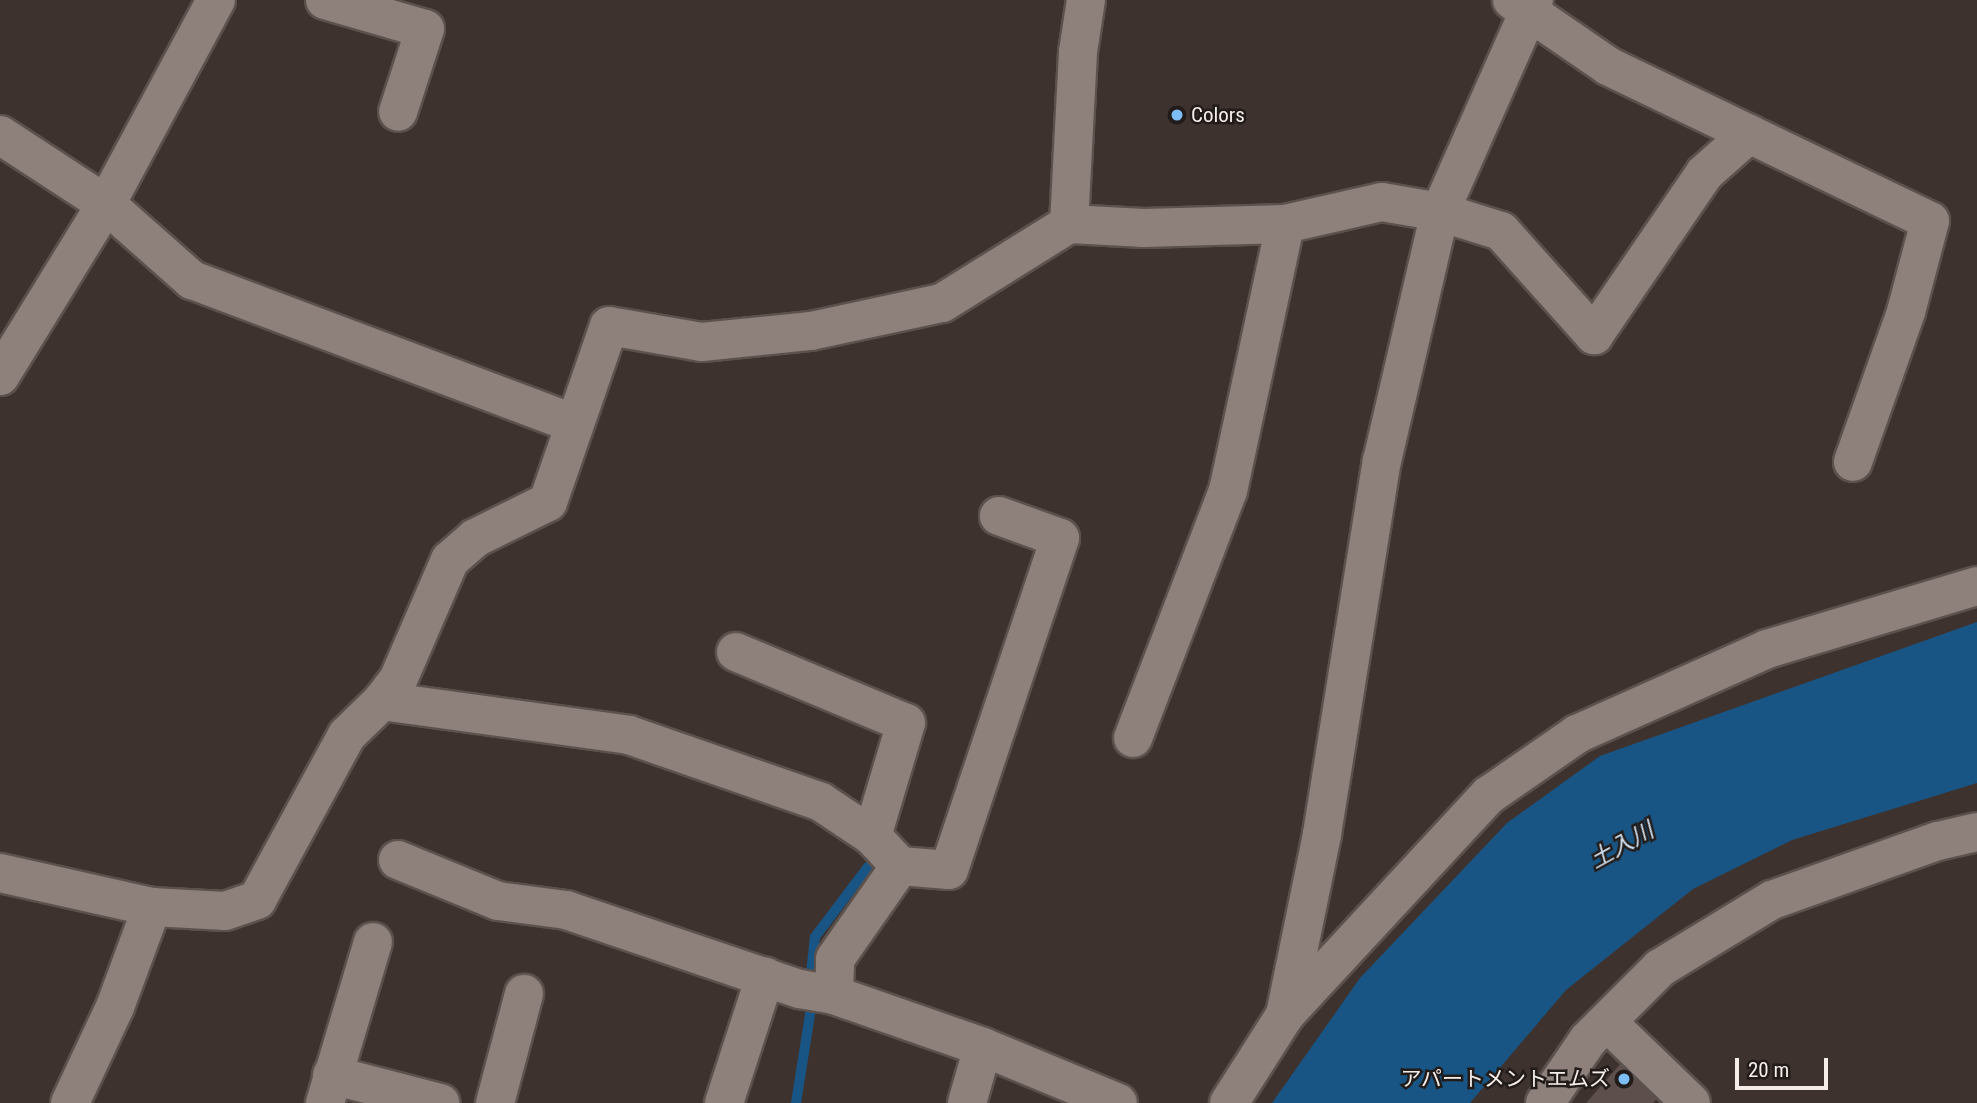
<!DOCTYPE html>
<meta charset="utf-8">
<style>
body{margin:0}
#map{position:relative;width:1977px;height:1103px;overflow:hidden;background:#3e322e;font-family:"Roboto Condensed","Noto Sans JP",sans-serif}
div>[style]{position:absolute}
.water>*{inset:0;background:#195584}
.stream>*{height:10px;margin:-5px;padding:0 5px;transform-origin:5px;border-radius:5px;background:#195584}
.building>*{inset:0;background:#5d4f4b}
.roads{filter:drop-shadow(2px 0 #5b514d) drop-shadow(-2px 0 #5b514d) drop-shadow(0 2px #5b514d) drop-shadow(0 -2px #5b514d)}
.minor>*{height:38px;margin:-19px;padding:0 19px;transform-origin:19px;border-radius:19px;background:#8e807b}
.dots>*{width:19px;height:19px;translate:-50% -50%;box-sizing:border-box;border:4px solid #211b19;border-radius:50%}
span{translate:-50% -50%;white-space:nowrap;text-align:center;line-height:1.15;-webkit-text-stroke:5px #211b19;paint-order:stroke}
.poi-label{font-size:21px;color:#f5edea}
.left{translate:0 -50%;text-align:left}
.right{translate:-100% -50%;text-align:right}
.water-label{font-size:23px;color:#d2e1f0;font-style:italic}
.scale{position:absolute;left:1735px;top:1058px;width:93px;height:32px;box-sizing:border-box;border:4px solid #f5edea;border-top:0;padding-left:9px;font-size:21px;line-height:24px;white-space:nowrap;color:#f5edea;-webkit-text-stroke:5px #211b19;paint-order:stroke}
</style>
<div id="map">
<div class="water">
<i style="clip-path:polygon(1977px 622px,1977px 783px,1792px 840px,1693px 889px,1566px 990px,1470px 1103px,1272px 1103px,1360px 978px,1507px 823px,1600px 756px)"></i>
</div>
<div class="stream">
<i style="left:811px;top:974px;width:37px;rotate:-84deg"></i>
<i style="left:815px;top:937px;width:88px;rotate:-52.9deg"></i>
<i style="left:796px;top:1103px;width:96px;rotate:-81deg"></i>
</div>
<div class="building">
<i style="clip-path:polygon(1622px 1062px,1660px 1095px,1653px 1103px,1586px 1103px)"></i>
</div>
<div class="roads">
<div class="minor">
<i style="left:216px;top:0;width:232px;rotate:118.3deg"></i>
<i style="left:106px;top:204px;width:115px;rotate:41.5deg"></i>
<i style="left:192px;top:280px;width:407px;rotate:20.6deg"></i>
<i style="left:325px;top:0;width:104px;rotate:16.2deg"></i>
<i style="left:425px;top:29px;width:87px;rotate:108deg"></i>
<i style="left:1512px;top:0;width:116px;rotate:34.5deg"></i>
<i style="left:1608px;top:66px;width:357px;rotate:25.7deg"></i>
<i style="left:1930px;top:221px;width:94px;rotate:104.8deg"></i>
<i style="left:1906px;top:312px;width:159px;rotate:109.5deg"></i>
<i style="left:0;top:135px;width:126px;rotate:33.1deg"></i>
<i style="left:106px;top:204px;width:202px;rotate:121.6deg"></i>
<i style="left:1069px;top:224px;width:172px;rotate:-87deg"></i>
<i style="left:1078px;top:52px;width:53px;rotate:-81.3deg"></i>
<i style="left:736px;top:652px;width:184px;rotate:22.7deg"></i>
<i style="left:906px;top:723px;width:118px;rotate:106.7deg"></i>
<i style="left:382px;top:701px;width:26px;rotate:-53deg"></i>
<i style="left:398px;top:680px;width:131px;rotate:-66.6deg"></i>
<i style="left:450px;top:560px;width:33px;rotate:-41deg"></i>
<i style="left:475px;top:538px;width:81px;rotate:-26.3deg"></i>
<i style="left:548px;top:502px;width:186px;rotate:-70.9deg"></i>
<i style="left:609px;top:326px;width:94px;rotate:9.8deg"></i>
<i style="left:702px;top:342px;width:110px;rotate:-5.8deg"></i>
<i style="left:811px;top:331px;width:134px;rotate:-12.1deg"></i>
<i style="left:942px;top:303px;width:150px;rotate:-31.9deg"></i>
<i style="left:1069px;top:224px;width:75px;rotate:3.1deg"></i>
<i style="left:1144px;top:228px;width:141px;rotate:-1.6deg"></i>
<i style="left:1285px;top:224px;width:99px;rotate:-12.8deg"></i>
<i style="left:1382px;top:202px;width:59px;rotate:9.8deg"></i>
<i style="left:1440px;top:212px;width:64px;rotate:17.3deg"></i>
<i style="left:1501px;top:231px;width:140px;rotate:48.2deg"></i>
<i style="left:1594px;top:335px;width:196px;rotate:-55.6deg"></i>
<i style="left:1705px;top:173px;width:59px;rotate:-41.6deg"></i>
<i style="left:1133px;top:738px;width:265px;rotate:-69deg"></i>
<i style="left:1228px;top:491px;width:273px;rotate:-77.9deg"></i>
<i style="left:398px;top:860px;width:108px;rotate:22.3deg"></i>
<i style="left:498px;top:901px;width:69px;rotate:7.5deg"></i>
<i style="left:566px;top:910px;width:247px;rotate:18.7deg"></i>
<i style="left:800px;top:989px;width:35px;rotate:10deg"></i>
<i style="left:0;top:873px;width:156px;rotate:12.6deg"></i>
<i style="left:1285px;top:1015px;width:300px;rotate:-47.2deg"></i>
<i style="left:1489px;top:795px;width:107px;rotate:-34.7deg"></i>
<i style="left:1577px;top:734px;width:208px;rotate:-24.1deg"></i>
<i style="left:1767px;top:649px;width:219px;rotate:-16.7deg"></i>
<i style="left:1608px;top:1023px;width:115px;rotate:43.9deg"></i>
<i style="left:983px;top:1047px;width:158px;rotate:-160.8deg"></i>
<i style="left:834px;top:995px;width:36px;rotate:-88deg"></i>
<i style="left:835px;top:959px;width:113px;rotate:-55deg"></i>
<i style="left:900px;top:866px;width:49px;rotate:4.7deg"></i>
<i style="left:949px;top:870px;width:350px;rotate:-71.5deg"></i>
<i style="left:1060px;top:538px;width:65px;rotate:-160.2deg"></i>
<i style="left:332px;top:1075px;width:112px;rotate:14.5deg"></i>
<i style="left:70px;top:1103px;width:106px;rotate:-64.9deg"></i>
<i style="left:115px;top:1007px;width:107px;rotate:-69.7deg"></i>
<i style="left:152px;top:907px;width:73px;rotate:3.1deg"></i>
<i style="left:225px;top:911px;width:34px;rotate:-19deg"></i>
<i style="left:257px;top:900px;width:188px;rotate:-61.4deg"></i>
<i style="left:347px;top:735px;width:49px;rotate:-44.2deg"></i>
<i style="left:382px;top:701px;width:249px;rotate:7.8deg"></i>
<i style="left:629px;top:735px;width:203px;rotate:19.2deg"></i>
<i style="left:821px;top:802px;width:61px;rotate:33.7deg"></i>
<i style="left:872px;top:836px;width:41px;rotate:47deg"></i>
<i style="left:325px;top:1103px;width:168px;rotate:-73.4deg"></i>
<i style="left:495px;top:1103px;width:113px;rotate:-75.1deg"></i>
<i style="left:724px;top:1103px;width:133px;rotate:-72deg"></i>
<i style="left:967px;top:1103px;width:58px;rotate:-74.1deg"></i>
<i style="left:983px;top:1047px;width:146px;rotate:22.5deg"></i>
<i style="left:1229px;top:1103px;width:104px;rotate:-57.5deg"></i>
<i style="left:1285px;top:1015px;width:185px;rotate:-78.4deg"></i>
<i style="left:1322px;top:834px;width:378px;rotate:-80.9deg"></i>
<i style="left:1382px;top:461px;width:256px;rotate:-76.9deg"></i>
<i style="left:1440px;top:212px;width:232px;rotate:-66.1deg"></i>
<i style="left:1545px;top:1103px;width:76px;rotate:-55.7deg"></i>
<i style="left:1588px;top:1040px;width:102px;rotate:-45deg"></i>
<i style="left:1660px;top:968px;width:131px;rotate:-31.3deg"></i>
<i style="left:1772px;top:900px;width:176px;rotate:-19.6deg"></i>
<i style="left:1938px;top:841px;width:40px;rotate:-13deg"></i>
</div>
</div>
<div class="dots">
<i style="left:1177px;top:115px;background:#7dbef9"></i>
<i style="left:1624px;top:1079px;background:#7dbef9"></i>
</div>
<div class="poi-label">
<span class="left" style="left:1191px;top:115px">Colors</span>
<span class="right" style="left:1610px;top:1079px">アパートメントエムズ</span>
</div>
<div class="water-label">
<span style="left:1622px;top:846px;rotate:-29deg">土入川</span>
</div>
<div class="scale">20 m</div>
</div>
